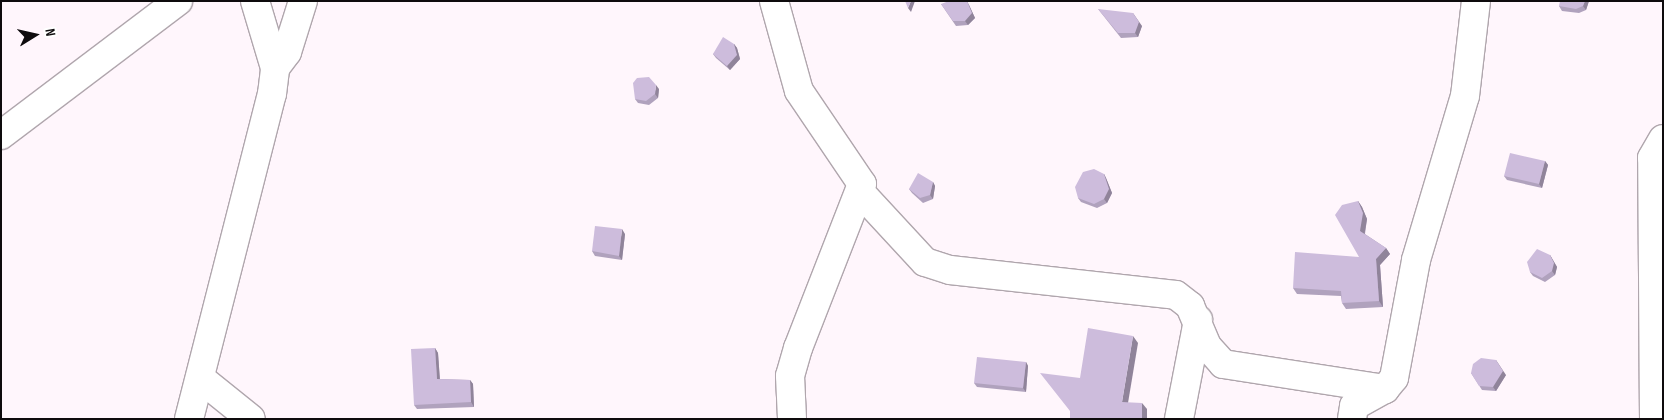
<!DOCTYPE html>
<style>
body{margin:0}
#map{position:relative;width:1664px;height:420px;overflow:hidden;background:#fff6fc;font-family:"Sofia Sans Condensed",sans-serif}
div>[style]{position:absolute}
.roads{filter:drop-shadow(1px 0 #b0a6ad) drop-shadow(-1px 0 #b0a6ad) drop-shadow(0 1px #b0a6ad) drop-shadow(0 -1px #b0a6ad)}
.minor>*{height:28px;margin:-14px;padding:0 14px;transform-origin:14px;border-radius:14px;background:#fff}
.wall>*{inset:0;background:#b0a2bd}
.shaded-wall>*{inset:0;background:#90849a}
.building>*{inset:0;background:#cdbcdc}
span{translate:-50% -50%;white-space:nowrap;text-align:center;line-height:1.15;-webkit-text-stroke:4px #fff;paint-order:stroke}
.frame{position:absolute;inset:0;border:2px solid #0e0b0d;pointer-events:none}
.north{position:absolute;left:10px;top:10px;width:50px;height:50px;-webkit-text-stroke:4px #fff;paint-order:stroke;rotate:80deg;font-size:14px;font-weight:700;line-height:20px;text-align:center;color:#0e0b0d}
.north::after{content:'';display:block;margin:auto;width:18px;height:22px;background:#0e0b0d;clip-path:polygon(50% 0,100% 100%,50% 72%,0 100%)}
</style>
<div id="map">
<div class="roads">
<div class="minor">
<i style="left:774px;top:1px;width:93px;rotate:74.5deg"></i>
<i style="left:799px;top:91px;width:112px;rotate:55.9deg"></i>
<i style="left:862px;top:184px;width:176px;rotate:111.3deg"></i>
<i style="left:798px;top:348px;width:29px;rotate:106deg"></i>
<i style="left:790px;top:376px;width:43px;rotate:87.3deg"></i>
<i style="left:275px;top:68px;width:20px;rotate:-53deg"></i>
<i style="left:287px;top:52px;width:53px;rotate:-72.6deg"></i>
<i style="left:1px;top:135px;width:222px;rotate:-37.1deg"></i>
<i style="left:861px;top:193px;width:94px;rotate:47.2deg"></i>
<i style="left:925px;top:262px;width:26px;rotate:18deg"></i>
<i style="left:950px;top:270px;width:227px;rotate:6.3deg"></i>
<i style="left:1176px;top:295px;width:18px;rotate:38deg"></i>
<i style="left:1190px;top:306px;width:43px;rotate:67deg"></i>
<i style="left:1207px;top:346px;width:24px;rotate:48deg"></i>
<i style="left:1223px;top:364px;width:164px;rotate:8.8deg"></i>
<i style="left:200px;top:378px;width:65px;rotate:38.8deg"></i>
<i style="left:189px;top:419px;width:335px;rotate:-75.7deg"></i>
<i style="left:272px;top:94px;width:26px;rotate:-83deg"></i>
<i style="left:275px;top:68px;width:70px;rotate:-106.6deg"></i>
<i style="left:1179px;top:419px;width:101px;rotate:-79.1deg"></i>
<i style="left:1352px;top:419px;width:13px;rotate:-81deg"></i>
<i style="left:1354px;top:406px;width:35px;rotate:-29deg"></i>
<i style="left:1385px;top:389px;width:14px;rotate:-51deg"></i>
<i style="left:1394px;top:378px;width:120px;rotate:-79.4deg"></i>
<i style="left:1416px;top:260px;width:171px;rotate:-73.4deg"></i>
<i style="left:1465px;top:96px;width:96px;rotate:-83.4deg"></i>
<i style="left:1654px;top:419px;width:261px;rotate:-90.4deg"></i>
<i style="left:1652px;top:158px;width:22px;rotate:-60deg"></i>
</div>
</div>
<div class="wall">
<i style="clip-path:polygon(1589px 1px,1586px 10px,1579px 13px,1562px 11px,1559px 6px)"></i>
<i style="clip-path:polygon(941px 4px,969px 5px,975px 18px,968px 25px,956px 26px)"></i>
<i style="clip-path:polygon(1098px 9px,1142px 26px,1138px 37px,1121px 38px)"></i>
<i style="clip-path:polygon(734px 44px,737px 48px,740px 59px,730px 70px,716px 58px,713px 54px)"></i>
<i style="clip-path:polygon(659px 89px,658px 98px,649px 105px,638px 103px,635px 99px)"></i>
<i style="clip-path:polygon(1545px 161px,1548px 165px,1542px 188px,1507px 180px,1504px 176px)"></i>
<i style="clip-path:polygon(1104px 174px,1106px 178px,1112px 193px,1107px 203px,1097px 208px,1081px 202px,1078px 198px)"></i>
<i style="clip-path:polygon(933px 182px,935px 186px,933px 199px,923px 203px,912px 193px,909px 189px)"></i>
<i style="clip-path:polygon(1358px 201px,1362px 207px,1367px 219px,1365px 234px,1386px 248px,1390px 254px,1380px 265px,1383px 307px,1346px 309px,1342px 303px,1341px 296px,1297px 294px,1293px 288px,1359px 257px)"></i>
<i style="clip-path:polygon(625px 234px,622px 260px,595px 256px,592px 251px)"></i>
<i style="clip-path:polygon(1550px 255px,1557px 267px,1555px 275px,1545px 282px,1533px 276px,1530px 272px)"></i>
<i style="clip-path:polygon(435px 348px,438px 353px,440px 379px,470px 380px,473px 384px,474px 407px,417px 409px,414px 405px)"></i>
<i style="clip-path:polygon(1026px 362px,1028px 366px,1026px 392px,977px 387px,974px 383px)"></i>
<i style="clip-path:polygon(1471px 373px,1506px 375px,1496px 391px,1482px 390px)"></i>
</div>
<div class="shaded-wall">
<i style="clip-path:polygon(911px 1px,915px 1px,911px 12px,908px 8px)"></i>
<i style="clip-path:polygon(967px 1px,969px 5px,975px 18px,968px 25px,965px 21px)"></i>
<i style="clip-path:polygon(1585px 1px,1589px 1px,1586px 10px,1583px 6px)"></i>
<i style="clip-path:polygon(1133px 13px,1142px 26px,1138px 37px,1135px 33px)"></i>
<i style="clip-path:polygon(734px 44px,737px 48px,740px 59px,730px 70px,727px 66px)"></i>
<i style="clip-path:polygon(656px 85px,659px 89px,658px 98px,655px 94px)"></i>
<i style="clip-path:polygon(1545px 161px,1548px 165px,1542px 188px,1539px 184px)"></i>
<i style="clip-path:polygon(1104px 174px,1106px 178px,1112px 193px,1107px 203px,1104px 199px)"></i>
<i style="clip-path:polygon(933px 182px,935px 186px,933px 199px,930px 195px)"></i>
<i style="clip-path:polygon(1358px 201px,1362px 207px,1367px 219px,1364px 237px,1360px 231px)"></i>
<i style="clip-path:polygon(622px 229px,625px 234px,622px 260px,619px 256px)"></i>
<i style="clip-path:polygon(1386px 248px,1390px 254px,1380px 265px,1383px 307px,1379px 301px,1376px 259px)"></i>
<i style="clip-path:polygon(1550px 255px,1557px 267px,1555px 275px,1552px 271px)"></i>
<i style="clip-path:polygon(1133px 336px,1138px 343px,1127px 409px,1122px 402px)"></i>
<i style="clip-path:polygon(435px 348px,438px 353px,440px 383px,437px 379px)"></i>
<i style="clip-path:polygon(1496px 360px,1506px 375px,1496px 391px,1493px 387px)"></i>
<i style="clip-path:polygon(1026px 362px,1028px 366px,1026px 392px,1023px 388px)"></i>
<i style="clip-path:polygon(470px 380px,473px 384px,474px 407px,471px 402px)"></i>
<i style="clip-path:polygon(1142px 403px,1147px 409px,1147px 419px,1142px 419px)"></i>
</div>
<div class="building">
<i style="clip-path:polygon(905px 1px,911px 1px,908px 8px)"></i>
<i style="clip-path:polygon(949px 1px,967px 1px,972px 13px,965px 21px,953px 21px,941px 4px)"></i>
<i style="clip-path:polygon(1560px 1px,1585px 1px,1583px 6px,1576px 9px,1559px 6px)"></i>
<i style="clip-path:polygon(1098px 9px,1133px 13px,1139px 22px,1135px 33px,1118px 33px)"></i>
<i style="clip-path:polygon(723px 37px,734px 44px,737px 55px,727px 66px,713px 54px)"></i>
<i style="clip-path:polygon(649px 77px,656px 85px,655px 94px,646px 101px,635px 99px,633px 83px,637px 78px)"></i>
<i style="clip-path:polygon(1510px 153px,1545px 161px,1539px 184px,1504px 176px)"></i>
<i style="clip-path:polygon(1094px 169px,1104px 174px,1109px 189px,1104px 199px,1094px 204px,1078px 198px,1075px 187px,1083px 172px)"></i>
<i style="clip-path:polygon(918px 173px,933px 182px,930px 195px,920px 198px,909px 189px)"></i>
<i style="clip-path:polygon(1358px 201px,1363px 213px,1360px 231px,1386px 248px,1376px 259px,1379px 301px,1342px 303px,1341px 291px,1293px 288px,1295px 252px,1359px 257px,1335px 215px,1342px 205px)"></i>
<i style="clip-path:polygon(595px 226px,622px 229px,619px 256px,592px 251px)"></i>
<i style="clip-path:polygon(1537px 249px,1550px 255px,1554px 263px,1552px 271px,1542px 278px,1530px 272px,1527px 262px)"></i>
<i style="clip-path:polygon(1088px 328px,1133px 336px,1122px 402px,1142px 403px,1142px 419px,1070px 419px,1070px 411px,1040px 373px,1080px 378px)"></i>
<i style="clip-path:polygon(435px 348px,437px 379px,470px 380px,471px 402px,414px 405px,411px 349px)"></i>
<i style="clip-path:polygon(977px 357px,1026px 362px,1023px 388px,974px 383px)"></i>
<i style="clip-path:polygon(1481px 358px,1496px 360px,1503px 371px,1493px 387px,1479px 386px,1471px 373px,1473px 364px)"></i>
</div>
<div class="frame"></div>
<div class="north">N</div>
</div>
